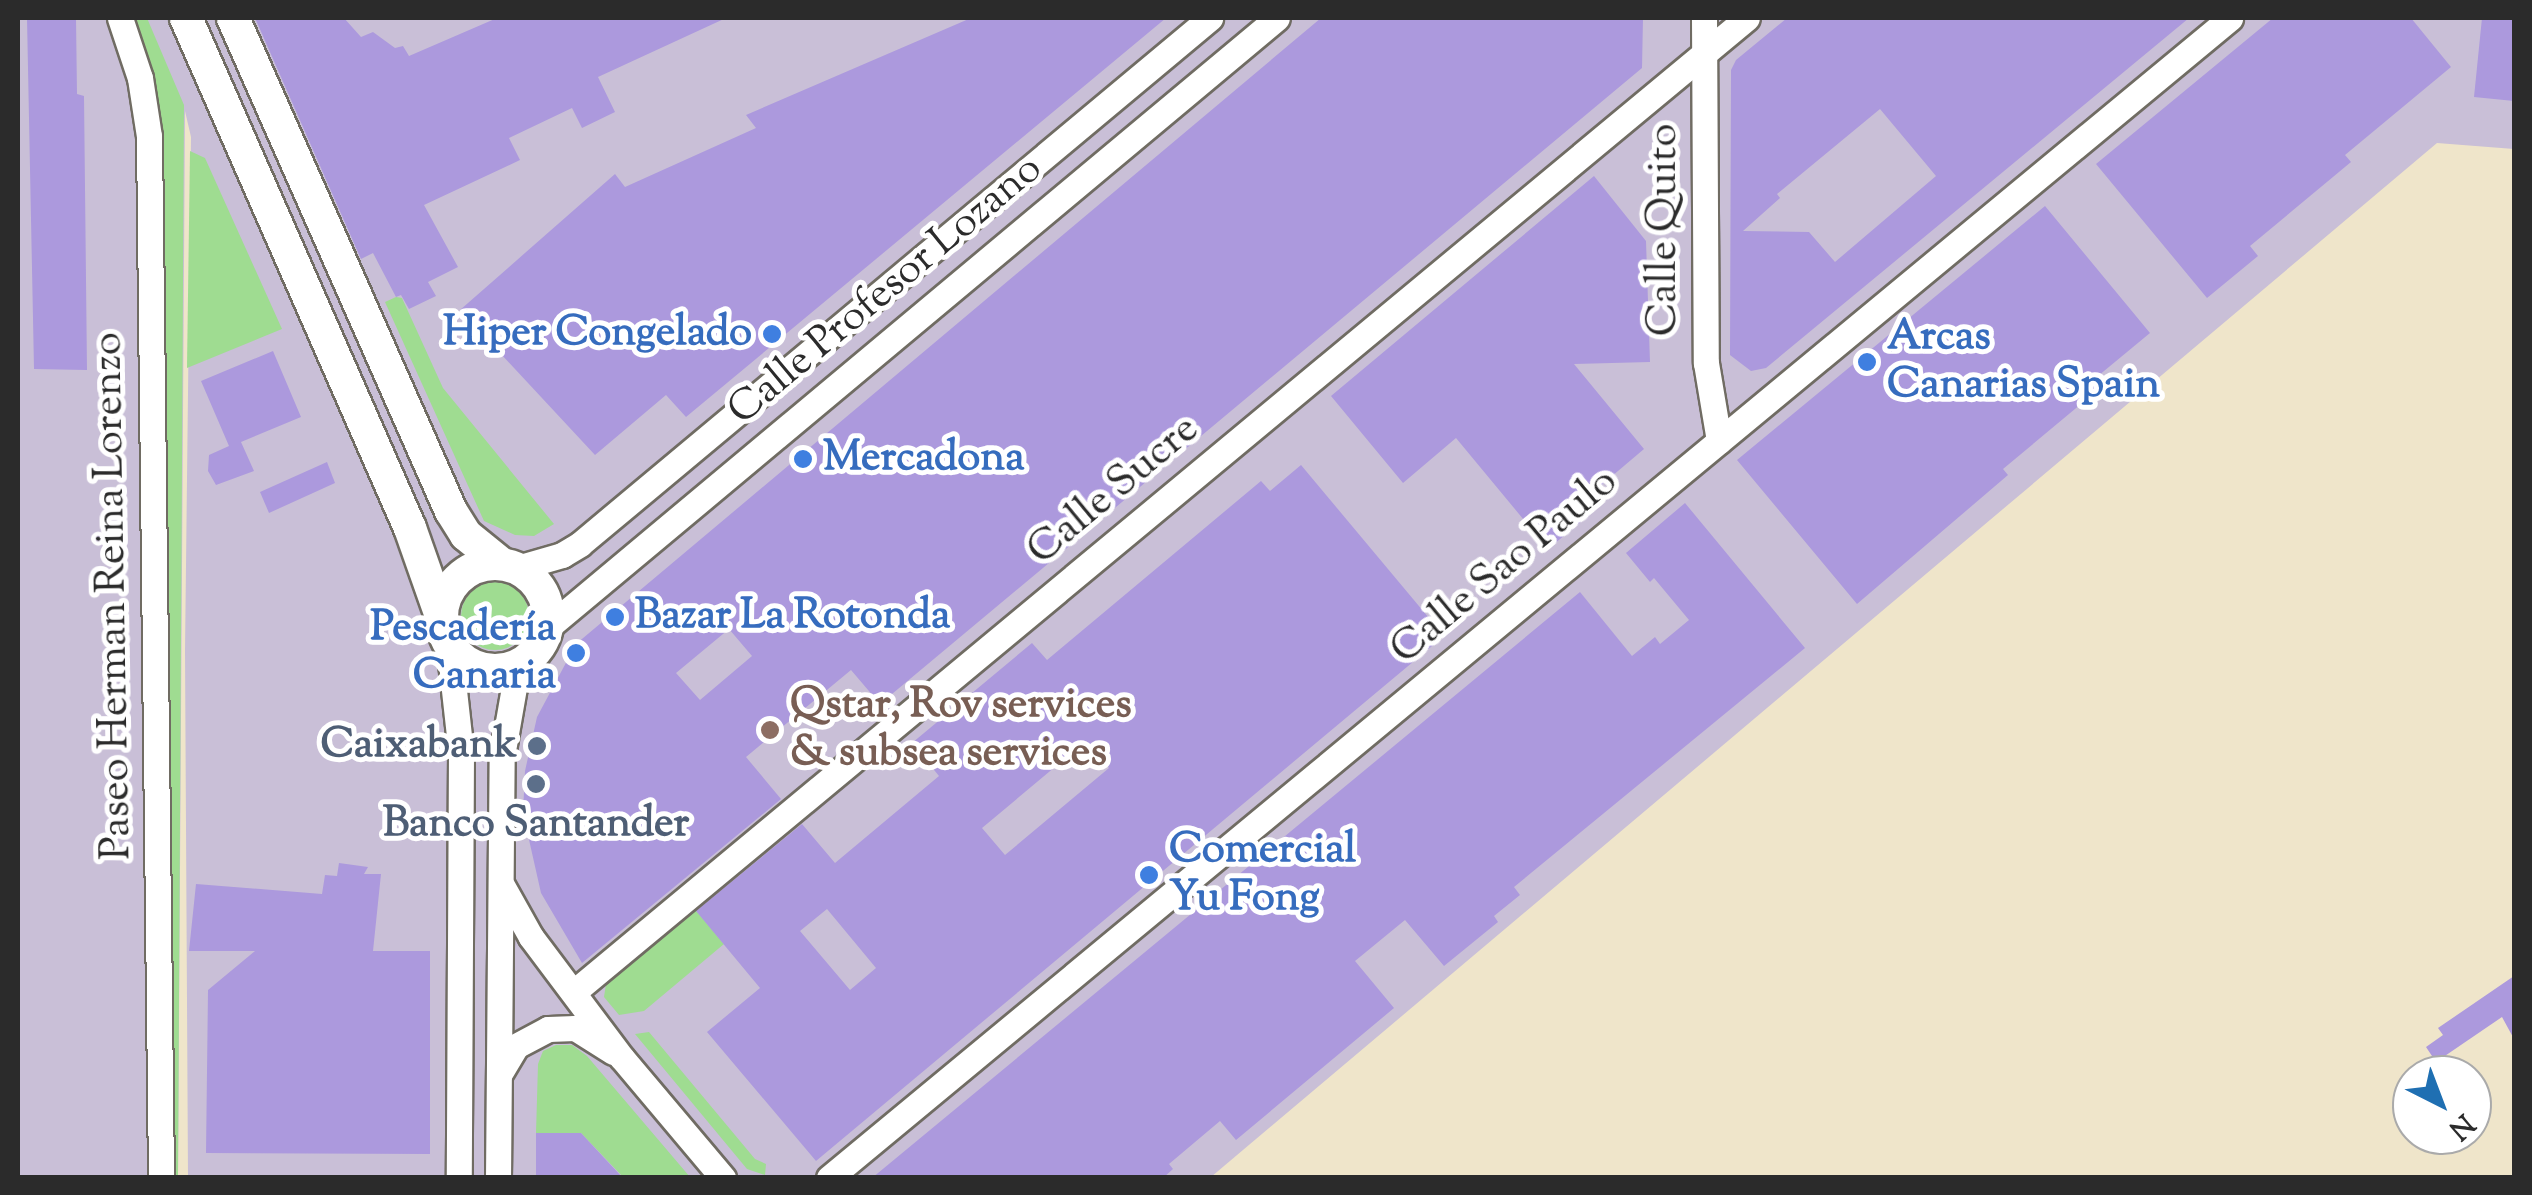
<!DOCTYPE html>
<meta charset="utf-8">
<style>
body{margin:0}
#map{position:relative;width:2532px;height:1195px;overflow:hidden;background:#efe5ca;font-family:"Sorts Mill Goudy",serif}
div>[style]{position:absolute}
.industrial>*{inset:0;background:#c9bfd7}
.green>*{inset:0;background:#9fdc91}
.round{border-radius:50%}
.building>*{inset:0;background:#ac99dd}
.roads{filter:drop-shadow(2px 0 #706c63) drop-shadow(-2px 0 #706c63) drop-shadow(0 2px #706c63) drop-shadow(0 -2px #706c63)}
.minor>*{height:25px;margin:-12.5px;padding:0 12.5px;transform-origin:12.5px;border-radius:12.5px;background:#fff}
.tertiary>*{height:32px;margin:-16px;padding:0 16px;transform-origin:16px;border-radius:16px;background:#fff}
.tertiary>.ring{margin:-16px;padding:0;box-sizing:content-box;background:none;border:32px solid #fff;border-radius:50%}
.dots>*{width:28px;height:28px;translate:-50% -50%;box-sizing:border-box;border:5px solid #fff;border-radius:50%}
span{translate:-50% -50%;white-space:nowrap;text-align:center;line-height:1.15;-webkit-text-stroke:10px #fff;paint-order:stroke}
.street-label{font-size:42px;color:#2b2b2b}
.shop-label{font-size:42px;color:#366cbe;font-weight:700}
.right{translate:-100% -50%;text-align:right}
.left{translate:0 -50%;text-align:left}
.education-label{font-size:42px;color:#785e54;font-weight:700}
.service-label{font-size:42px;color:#4e5e75;font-weight:700}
.frame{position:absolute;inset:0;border:20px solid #2b2b2b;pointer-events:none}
.north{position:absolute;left:2392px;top:1055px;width:100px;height:100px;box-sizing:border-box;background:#fff;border:2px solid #aaa;border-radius:50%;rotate:138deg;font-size:28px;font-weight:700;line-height:40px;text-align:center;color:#2b2b2b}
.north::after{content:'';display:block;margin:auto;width:35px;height:45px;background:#1f6fb2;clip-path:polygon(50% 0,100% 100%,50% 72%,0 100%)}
</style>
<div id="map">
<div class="industrial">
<i style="clip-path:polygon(18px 18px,2514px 18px,2514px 149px,2437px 143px,1211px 1177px,188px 1178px,185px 651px,191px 137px,185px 111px,178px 1177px,18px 1177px)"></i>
</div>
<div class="green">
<i style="clip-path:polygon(131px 18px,147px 18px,184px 105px,178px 1178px,169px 1177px,169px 771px,159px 184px)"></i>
<i style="clip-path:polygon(190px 151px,205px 158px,282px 329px,187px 368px)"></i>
<i style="clip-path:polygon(396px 297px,402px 298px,443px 388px,554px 524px,534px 536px,515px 535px,484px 521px,385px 302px)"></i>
<i class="round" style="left:461px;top:582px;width:68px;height:68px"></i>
<i style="clip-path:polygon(694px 908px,724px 944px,644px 1011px,619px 1015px,604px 997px,606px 984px)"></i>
<i style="clip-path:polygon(649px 1032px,755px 1159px,766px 1164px,765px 1175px,747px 1169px,635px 1034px)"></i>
<i style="clip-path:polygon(556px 1045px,572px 1045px,587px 1056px,690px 1177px,623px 1177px,581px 1133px,536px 1133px,538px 1064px,543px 1051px)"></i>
</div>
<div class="building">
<i style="clip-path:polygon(27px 18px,76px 18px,77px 94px,84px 96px,87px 370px,34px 369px)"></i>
<i style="clip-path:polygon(255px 18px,344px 18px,361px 37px,373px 32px,395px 48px,403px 46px,409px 56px,497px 18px,726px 18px,598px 77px,615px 112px,582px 128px,572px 108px,509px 138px,520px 160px,424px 205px,458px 267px,428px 282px,436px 296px,409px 309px,401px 295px,396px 297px,373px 253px,361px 259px)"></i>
<i style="clip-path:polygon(971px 18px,1166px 18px,686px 417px,666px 395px,595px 455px,460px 310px,615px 174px,625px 187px,756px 128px,746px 115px)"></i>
<i style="clip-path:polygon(evenodd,1321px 18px,1643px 18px,1642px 68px,880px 704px,851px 670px,746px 757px,781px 799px,582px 963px,541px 893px,523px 813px,525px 771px,537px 717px,576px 644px,1321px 18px,729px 629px,752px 656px,700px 700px,676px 673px,729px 629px)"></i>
<i style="clip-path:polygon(evenodd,1787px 18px,2189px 18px,1766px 368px,1751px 371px,1730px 355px,1731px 70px,1736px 60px,1787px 18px,1880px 109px,1936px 176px,1835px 262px,1809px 232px,1743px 231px,1780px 198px,1777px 194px,1880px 109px)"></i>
<i style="clip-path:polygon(2273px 18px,2411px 18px,2451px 67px,2345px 155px,2351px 162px,2250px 246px,2258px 256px,2207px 298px,2096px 164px)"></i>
<i style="clip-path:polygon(2482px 18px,2514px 18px,2514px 101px,2474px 97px)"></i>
<i style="clip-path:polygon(1594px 176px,1646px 241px,1650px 362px,1574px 364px,1644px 449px,1592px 493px,1601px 505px,1548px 549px,1456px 438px,1403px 483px,1331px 396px)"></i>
<i style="clip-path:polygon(2045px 206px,2150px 333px,2098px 376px,2105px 384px,2003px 469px,2008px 475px,1857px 604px,1737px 460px)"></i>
<i style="clip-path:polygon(273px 351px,301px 417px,241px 442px,254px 471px,216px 485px,208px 471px,209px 455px,229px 446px,201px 381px)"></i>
<i style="clip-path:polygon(327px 462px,335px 483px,269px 513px,260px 492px)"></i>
<i style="clip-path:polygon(evenodd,1301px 465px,1444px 636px,816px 1161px,707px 1032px,760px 988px,696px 911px,802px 824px,835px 863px,939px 776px,912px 743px,1032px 643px,1047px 660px,1261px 481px,1270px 491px,1301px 465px,1086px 741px,1109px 768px,1005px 855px,982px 828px,1086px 741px,1301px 465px,827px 909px,876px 968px,850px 990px,800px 931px,827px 909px)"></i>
<i style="clip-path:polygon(1685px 503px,1805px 648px,1514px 887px,1520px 895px,1494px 916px,1498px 922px,1444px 966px,1405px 920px,1355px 961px,1394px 1008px,1236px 1140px,1220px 1121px,1169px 1164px,1173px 1169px,1163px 1178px,872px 1178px,1580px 592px,1632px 656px,1655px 637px,1660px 644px,1689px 620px,1654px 578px,1650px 582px,1626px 553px)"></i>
<i style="clip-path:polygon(339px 863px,368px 867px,364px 874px,381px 874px,373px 951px,430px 951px,430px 1154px,206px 1153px,208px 990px,255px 951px,189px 951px,196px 884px,322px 894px,325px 875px,337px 876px)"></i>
<i style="clip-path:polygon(2514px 976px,2514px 1039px,2502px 1017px,2436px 1062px,2426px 1047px,2443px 1035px,2438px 1028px)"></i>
<i style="clip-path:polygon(536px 1133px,581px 1133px,623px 1178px,536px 1178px)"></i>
</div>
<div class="roads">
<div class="minor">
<i style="left:120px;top:18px;width:63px;rotate:71.6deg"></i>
<i style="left:140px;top:78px;width:59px;rotate:81.2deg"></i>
<i style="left:149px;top:136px;width:1042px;rotate:89.34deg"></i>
<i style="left:1704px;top:18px;width:345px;rotate:89.7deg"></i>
<i style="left:1706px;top:363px;width:79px;rotate:80.5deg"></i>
<i style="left:517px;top:568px;width:47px;rotate:-16.1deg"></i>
<i style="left:562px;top:555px;width:21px;rotate:-31deg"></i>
<i style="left:580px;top:544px;width:821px;rotate:-39.86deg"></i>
<i style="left:547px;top:628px;width:951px;rotate:-39.88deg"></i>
<i style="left:449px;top:645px;width:109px;rotate:83.7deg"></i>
<i style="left:461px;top:753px;width:425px;rotate:90.3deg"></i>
<i style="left:503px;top:887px;width:57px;rotate:60.8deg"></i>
<i style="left:531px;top:937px;width:151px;rotate:53.1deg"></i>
<i style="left:622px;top:1058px;width:157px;rotate:49.9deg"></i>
<i style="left:575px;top:991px;width:1523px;rotate:-39.7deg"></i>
<i style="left:500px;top:1073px;width:31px;rotate:-59deg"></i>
<i style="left:516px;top:1046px;width:36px;rotate:-28deg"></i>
<i style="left:548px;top:1029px;width:27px;rotate:-2deg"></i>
<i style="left:575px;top:1028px;width:45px;rotate:32.3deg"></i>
<i style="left:498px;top:1178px;width:422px;rotate:-89.5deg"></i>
<i style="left:502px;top:756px;width:70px;rotate:-80.1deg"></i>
<i style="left:514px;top:687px;width:27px;rotate:-70deg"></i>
<i style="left:829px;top:1178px;width:1819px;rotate:-39.62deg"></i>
</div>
<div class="tertiary">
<i style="left:186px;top:18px;width:557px;rotate:66.29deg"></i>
<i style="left:410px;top:528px;width:96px;rotate:70.6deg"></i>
<i style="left:233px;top:18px;width:539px;rotate:66.15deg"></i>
<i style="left:451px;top:511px;width:28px;rotate:58deg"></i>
<i style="left:466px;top:535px;width:46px;rotate:38.9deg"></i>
<i class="ring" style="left:442px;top:564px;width:74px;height:74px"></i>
</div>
</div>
<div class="dots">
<i style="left:772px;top:334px;background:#3f7fe0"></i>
<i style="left:1867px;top:362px;background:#3f7fe0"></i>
<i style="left:803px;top:459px;background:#3f7fe0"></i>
<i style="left:615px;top:617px;background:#3f7fe0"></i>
<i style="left:576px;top:653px;background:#3f7fe0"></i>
<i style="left:770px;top:730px;background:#8d6e63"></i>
<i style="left:537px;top:746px;background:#5c6f8a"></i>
<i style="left:536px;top:784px;background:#5c6f8a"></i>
<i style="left:1149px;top:875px;background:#3f7fe0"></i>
</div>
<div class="street-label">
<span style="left:1665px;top:230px;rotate:-90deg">Calle Quito</span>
<span style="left:886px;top:291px;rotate:-40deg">Calle Profesor Lozano</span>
<span style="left:1114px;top:491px;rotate:-40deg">Calle Sucre</span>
<span style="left:1505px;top:567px;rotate:-40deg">Calle Sao Paulo</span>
<span style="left:114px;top:596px;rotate:-91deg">Paseo Herman Reina Lorenzo</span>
</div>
<div class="shop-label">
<span class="right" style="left:752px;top:334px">Hiper Congelado</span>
<span class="left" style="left:1887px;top:362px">Arcas<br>Canarias Spain</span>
<span class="left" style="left:823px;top:459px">Mercadona</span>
<span class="left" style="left:635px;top:617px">Bazar La Rotonda</span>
<span class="right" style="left:556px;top:653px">Pescadería<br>Canaria</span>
<span class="left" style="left:1169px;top:875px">Comercial<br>Yu Fong</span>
</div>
<div class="education-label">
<span class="left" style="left:790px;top:730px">Qstar, Rov services<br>&amp; subsea services</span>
</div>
<div class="service-label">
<span class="right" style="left:517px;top:746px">Caixabank</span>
<span style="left:536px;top:825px">Banco Santander</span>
</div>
<div class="frame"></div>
<div class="north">N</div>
</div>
